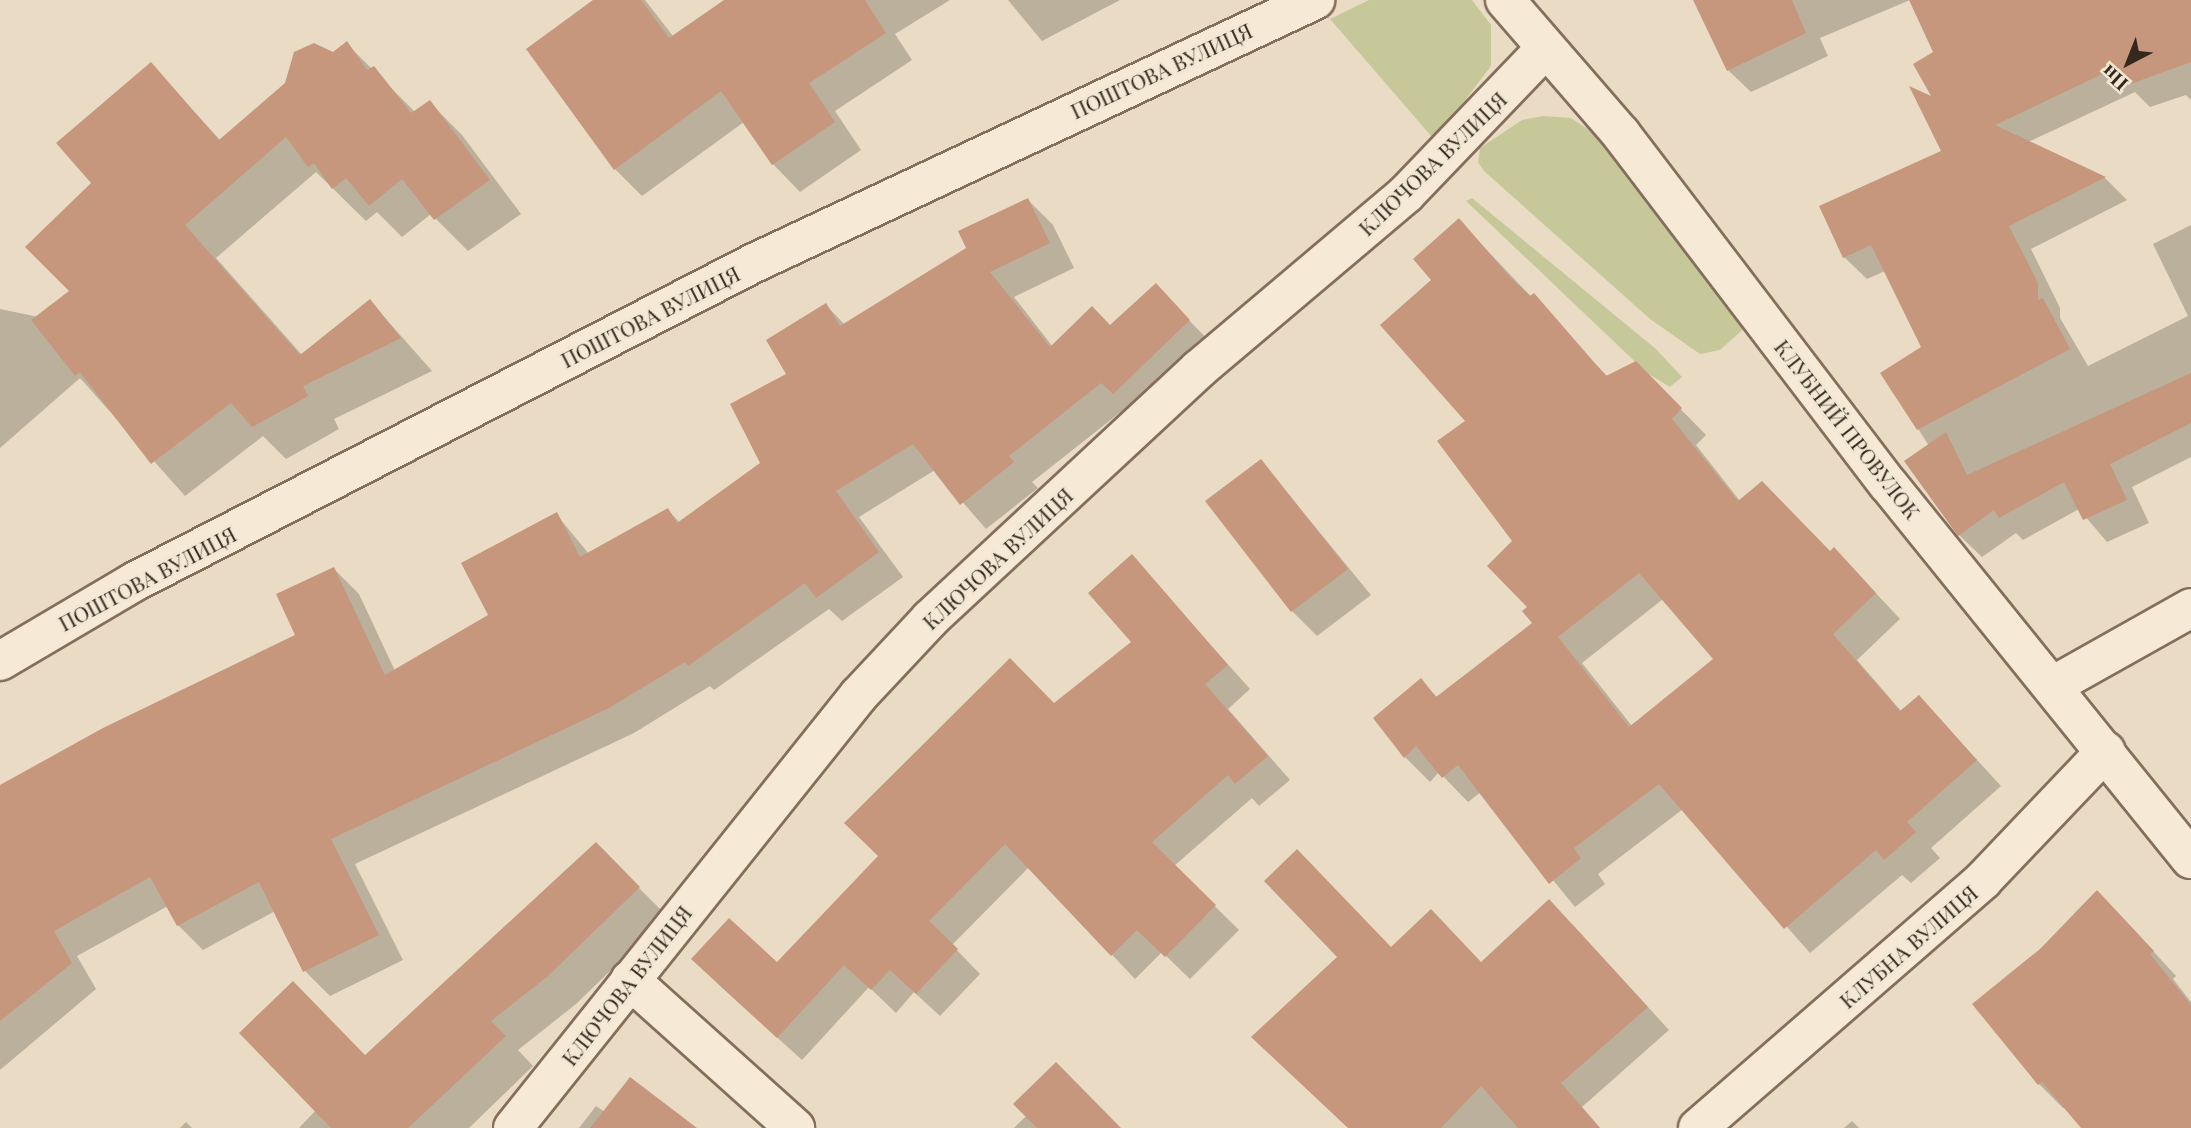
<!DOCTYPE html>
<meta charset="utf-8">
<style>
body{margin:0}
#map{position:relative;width:2191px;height:1128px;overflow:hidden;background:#eadcc4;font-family:"Playfair Display",serif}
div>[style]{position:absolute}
.green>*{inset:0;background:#c6c899}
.shadow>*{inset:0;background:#0003}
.building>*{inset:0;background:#c6967d}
.roads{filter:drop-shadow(2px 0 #846e5c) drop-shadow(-2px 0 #846e5c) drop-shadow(0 2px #846e5c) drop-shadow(0 -2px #846e5c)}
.street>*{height:38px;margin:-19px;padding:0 19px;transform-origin:19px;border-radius:19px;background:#f6ead7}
span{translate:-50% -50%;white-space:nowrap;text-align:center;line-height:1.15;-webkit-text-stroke:5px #f2e7d3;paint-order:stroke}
.street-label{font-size:21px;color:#35281f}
.north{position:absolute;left:2093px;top:28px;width:70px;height:70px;-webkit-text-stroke:5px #f2e7d3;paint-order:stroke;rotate:222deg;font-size:19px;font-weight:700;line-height:28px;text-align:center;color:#35281f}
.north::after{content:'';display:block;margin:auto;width:24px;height:32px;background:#35281f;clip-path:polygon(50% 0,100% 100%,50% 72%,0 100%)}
</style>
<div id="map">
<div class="green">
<i style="clip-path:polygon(1369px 0,1472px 0,1491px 25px,1491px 66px,1438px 136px,1432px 137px,1330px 19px)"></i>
<i style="clip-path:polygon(1543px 116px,1571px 118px,1594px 133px,1748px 325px,1720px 350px,1700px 354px,1650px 319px,1484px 171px,1478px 162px,1480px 148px,1522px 120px)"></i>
<i style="clip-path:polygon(1472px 198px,1656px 349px,1682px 377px,1670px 387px,1647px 373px,1466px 201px)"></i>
</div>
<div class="shadow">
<i style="clip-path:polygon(596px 0,645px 0,673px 36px,727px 0,950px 0,895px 34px,912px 60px,835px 111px,861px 150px,800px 192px,773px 164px,744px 122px,642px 196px,615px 169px)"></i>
<i style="clip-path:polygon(1008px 0,1120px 0,1042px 41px)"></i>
<i style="clip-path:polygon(1695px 0,1910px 0,1820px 38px,1828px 56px,1751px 92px,1728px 70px)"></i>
<i style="clip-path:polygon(1911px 0,2191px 0,2191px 100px,2186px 95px,2150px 107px,2135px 92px,2028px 142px,2105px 178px,2127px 200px,2031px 249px,2060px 308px,2060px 318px,2088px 366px,2188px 316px,2153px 244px,2191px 225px,2191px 457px,2132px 487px,2149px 523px,2107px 542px,2079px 509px,2023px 540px,2016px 533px,1982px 557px,1959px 535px,1929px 446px,1883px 373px,1923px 348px,1885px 271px,1867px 279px,1844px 257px,1943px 152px,1935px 99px,1935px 53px)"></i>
<i style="clip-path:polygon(347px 44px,415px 112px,429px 102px,462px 135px,521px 214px,468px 251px,431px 214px,402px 237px,377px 212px,366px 221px,316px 172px,216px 258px,302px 355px,370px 301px,432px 371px,334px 419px,339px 429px,286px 459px,263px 436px,185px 496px,80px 378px,0 448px,0 309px,111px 332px,93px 183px,150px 64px,221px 141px,286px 84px)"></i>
<i style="clip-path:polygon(1028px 200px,1053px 225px,1074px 268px,1014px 297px,1053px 347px,1180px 311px,1214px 346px,1139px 418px,1127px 407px,1032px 482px,1038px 488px,986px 529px,935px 470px,859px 517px,903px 577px,842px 621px,829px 609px,714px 690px,710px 686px,634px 733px,355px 864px,403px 960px,330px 996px,305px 971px,275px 911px,203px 950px,178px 925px,168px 906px,77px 956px,96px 989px,0 1070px,0 787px,297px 636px,334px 569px,359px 594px,395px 671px,490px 616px,556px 514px,589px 554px,668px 510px,680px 523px,762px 464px,788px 374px,826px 305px,845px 325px,968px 248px)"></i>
<i style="clip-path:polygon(evenodd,1459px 221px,1608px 377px,1661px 389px,1706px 435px,1696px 445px,1740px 501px,1831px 553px,1859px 575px,1900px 619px,1857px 660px,1902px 712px,1919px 697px,2001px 786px,1931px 848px,1940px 858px,1911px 883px,1902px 875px,1810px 953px,1683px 809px,1598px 874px,1605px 884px,1575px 907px,1481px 792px,1468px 802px,1439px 772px,1430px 782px,1405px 757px,1421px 681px,1438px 698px,1535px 624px,1514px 541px,1468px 422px,1434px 280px,1459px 221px,1663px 599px,1716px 659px,1632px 726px,1582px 663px,1663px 599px)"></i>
<i style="clip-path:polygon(1261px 461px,1371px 595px,1317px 636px,1292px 611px,1208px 502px)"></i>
<i style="clip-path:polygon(1132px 557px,1250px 689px,1228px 709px,1290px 780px,1259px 806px,1252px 798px,1174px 866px,1239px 930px,1190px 979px,1162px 952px,1135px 979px,1029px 867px,952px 945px,980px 974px,940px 1016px,914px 992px,896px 1013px,869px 987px,802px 1060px,717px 983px,777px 965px,1055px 705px,1133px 643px)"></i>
<i style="clip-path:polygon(596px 845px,667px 916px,576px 1004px,518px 1050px,533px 1066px,469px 1128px,299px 1128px,366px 1057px)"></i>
<i style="clip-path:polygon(2121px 916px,2176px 976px,2173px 979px,2191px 1002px,2191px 1128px,2136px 1128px,2063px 1108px,2039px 1084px)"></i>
<i style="clip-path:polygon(1572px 924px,1669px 1030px,1582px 1107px,1600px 1128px,1349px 1128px,1391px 949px,1482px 964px)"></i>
<i style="clip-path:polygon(596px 1106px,605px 1112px,690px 1128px,579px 1128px)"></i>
<i style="clip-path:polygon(1027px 1115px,1119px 1128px,1014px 1128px)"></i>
<i style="clip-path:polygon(1852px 1121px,1859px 1128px,1844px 1128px)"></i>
<i style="clip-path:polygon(186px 1122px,192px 1128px,180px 1128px)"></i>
</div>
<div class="building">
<i style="clip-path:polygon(593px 0,641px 0,669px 38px,724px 0,865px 0,886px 33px,809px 83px,835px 122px,772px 165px,721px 91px,614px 170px,526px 49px)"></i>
<i style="clip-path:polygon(1693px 0,1792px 0,1806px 33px,1727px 71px)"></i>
<i style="clip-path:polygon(1909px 0,2191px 0,2191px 62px,2125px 86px,2117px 67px,1995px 125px,2106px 177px,2009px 226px,2038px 283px,2038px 300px,2043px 298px,2070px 349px,1917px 430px,1880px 373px,1921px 347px,1871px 245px,1843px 258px,1819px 206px,1941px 151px,1909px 86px,1931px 96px,1913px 64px,1933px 52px)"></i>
<i style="clip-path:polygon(347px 41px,367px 70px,374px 66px,411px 113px,430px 100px,490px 180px,434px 220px,402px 179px,369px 206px,346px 178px,332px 189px,314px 163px,308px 167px,286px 137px,185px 225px,300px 355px,370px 299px,401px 338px,303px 386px,308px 396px,252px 427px,231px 403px,151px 464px,80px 372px,75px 376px,31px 320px,69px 291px,25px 247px,91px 183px,56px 143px,151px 62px,219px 140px,285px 83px,294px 52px,314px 43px,333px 52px)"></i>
<i style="clip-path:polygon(1028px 198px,1050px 243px,990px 272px,1050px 347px,1092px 306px,1110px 325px,1156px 283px,1190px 320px,1113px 394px,1101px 383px,1009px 456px,1014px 462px,960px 505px,913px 444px,836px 491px,879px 552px,816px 598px,805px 583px,688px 666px,685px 662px,609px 708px,331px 839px,379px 935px,303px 972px,259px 882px,177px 926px,150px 877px,54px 931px,72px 963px,0 1021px,0 785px,103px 728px,295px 635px,276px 594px,334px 567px,385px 675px,488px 615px,461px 563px,557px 512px,580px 557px,668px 508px,677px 523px,760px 463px,730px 404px,786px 374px,766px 340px,826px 303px,840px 326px,966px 248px,958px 231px)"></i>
<i style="clip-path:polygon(evenodd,1459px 218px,1510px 277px,1530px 296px,1534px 293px,1606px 376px,1636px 361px,1682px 408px,1672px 419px,1738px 501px,1762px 481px,1830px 551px,1834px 547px,1876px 593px,1833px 634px,1900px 711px,1919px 695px,1977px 760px,1907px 822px,1916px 832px,1884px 860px,1876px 850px,1784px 929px,1659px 784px,1574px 848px,1581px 858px,1549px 884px,1458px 765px,1442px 778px,1416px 746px,1404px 758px,1373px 718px,1421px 678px,1436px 697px,1532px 623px,1522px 611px,1527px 607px,1487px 566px,1512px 541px,1437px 441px,1465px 421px,1380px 325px,1431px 280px,1413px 259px,1459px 218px,1639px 573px,1713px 659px,1629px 727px,1558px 637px,1639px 573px)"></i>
<i style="clip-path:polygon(2191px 373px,2191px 423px,2110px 464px,2127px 500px,2083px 520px,2064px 482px,1999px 518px,1994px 510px,1958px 536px,1904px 461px,1946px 432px,1967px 475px)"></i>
<i style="clip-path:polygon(1261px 459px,1348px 569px,1291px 612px,1205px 501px)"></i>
<i style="clip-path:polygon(1132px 554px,1228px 665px,1205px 684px,1268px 756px,1235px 784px,1228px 775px,1152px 842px,1216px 905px,1165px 957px,1137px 930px,1111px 956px,1005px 844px,929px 921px,958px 949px,916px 994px,890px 970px,871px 990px,844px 965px,777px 1038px,691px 959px,729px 918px,777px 962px,878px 856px,844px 823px,1010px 658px,1054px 703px,1131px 642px,1088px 593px)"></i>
<i style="clip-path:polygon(596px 842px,640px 887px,548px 976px,491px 1021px,506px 1036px,408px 1128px,331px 1128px,239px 1033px,293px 981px,365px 1055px)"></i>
<i style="clip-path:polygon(1297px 849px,1391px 947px,1431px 909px,1481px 962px,1549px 899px,1648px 1007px,1561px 1083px,1600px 1128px,1518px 1128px,1481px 1086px,1441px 1128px,1348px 1128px,1251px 1037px,1337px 957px,1264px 881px)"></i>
<i style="clip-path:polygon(2097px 890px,2154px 951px,2150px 954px,2191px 1005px,2191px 1128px,2081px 1128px,2042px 1082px,2038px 1085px,1972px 1004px,2040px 949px)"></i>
<i style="clip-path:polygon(1056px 1062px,1121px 1128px,1037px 1128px,1013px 1104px)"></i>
<i style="clip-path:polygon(630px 1077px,697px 1128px,590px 1128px)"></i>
</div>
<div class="roads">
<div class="street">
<i style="left:1505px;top:0;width:177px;rotate:49.1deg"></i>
<i style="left:1621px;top:134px;width:440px;rotate:52.7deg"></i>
<i style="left:1888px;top:484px;width:482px;rotate:51.1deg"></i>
<i style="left:0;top:661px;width:156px;rotate:-30.5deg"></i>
<i style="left:134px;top:582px;width:697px;rotate:-27.23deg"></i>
<i style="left:754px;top:263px;width:620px;rotate:-25.12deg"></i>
<i style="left:2054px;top:685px;width:157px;rotate:-29.3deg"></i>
<i style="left:630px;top:980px;width:222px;rotate:41.9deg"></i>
<i style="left:513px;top:1128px;width:554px;rotate:-51.37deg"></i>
<i style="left:859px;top:695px;width:104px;rotate:-46.9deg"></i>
<i style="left:930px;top:619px;width:367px;rotate:-42.9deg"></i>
<i style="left:1199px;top:369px;width:271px;rotate:-40.2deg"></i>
<i style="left:1406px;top:194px;width:201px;rotate:-46.2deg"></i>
<i style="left:1698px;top:1128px;width:378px;rotate:-41deg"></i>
<i style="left:1983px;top:880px;width:178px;rotate:-46.4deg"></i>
</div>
</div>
<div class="street-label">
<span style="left:1161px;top:70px;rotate:-25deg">ПОШТОВА ВУЛИЦЯ</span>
<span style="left:1432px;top:163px;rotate:-44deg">КЛЮЧОВА ВУЛИЦЯ</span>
<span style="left:650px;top:316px;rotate:-27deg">ПОШТОВА ВУЛИЦЯ</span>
<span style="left:1848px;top:429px;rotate:52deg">КЛУБНИЙ ПРОВУЛОК</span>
<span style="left:997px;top:558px;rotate:-43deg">КЛЮЧОВА ВУЛИЦЯ</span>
<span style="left:147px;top:578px;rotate:-28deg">ПОШТОВА ВУЛИЦЯ</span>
<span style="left:1908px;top:946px;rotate:-41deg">КЛУБНА ВУЛИЦЯ</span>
<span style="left:626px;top:985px;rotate:-52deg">КЛЮЧОВА ВУЛИЦЯ</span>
</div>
<div class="north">Пн</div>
</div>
